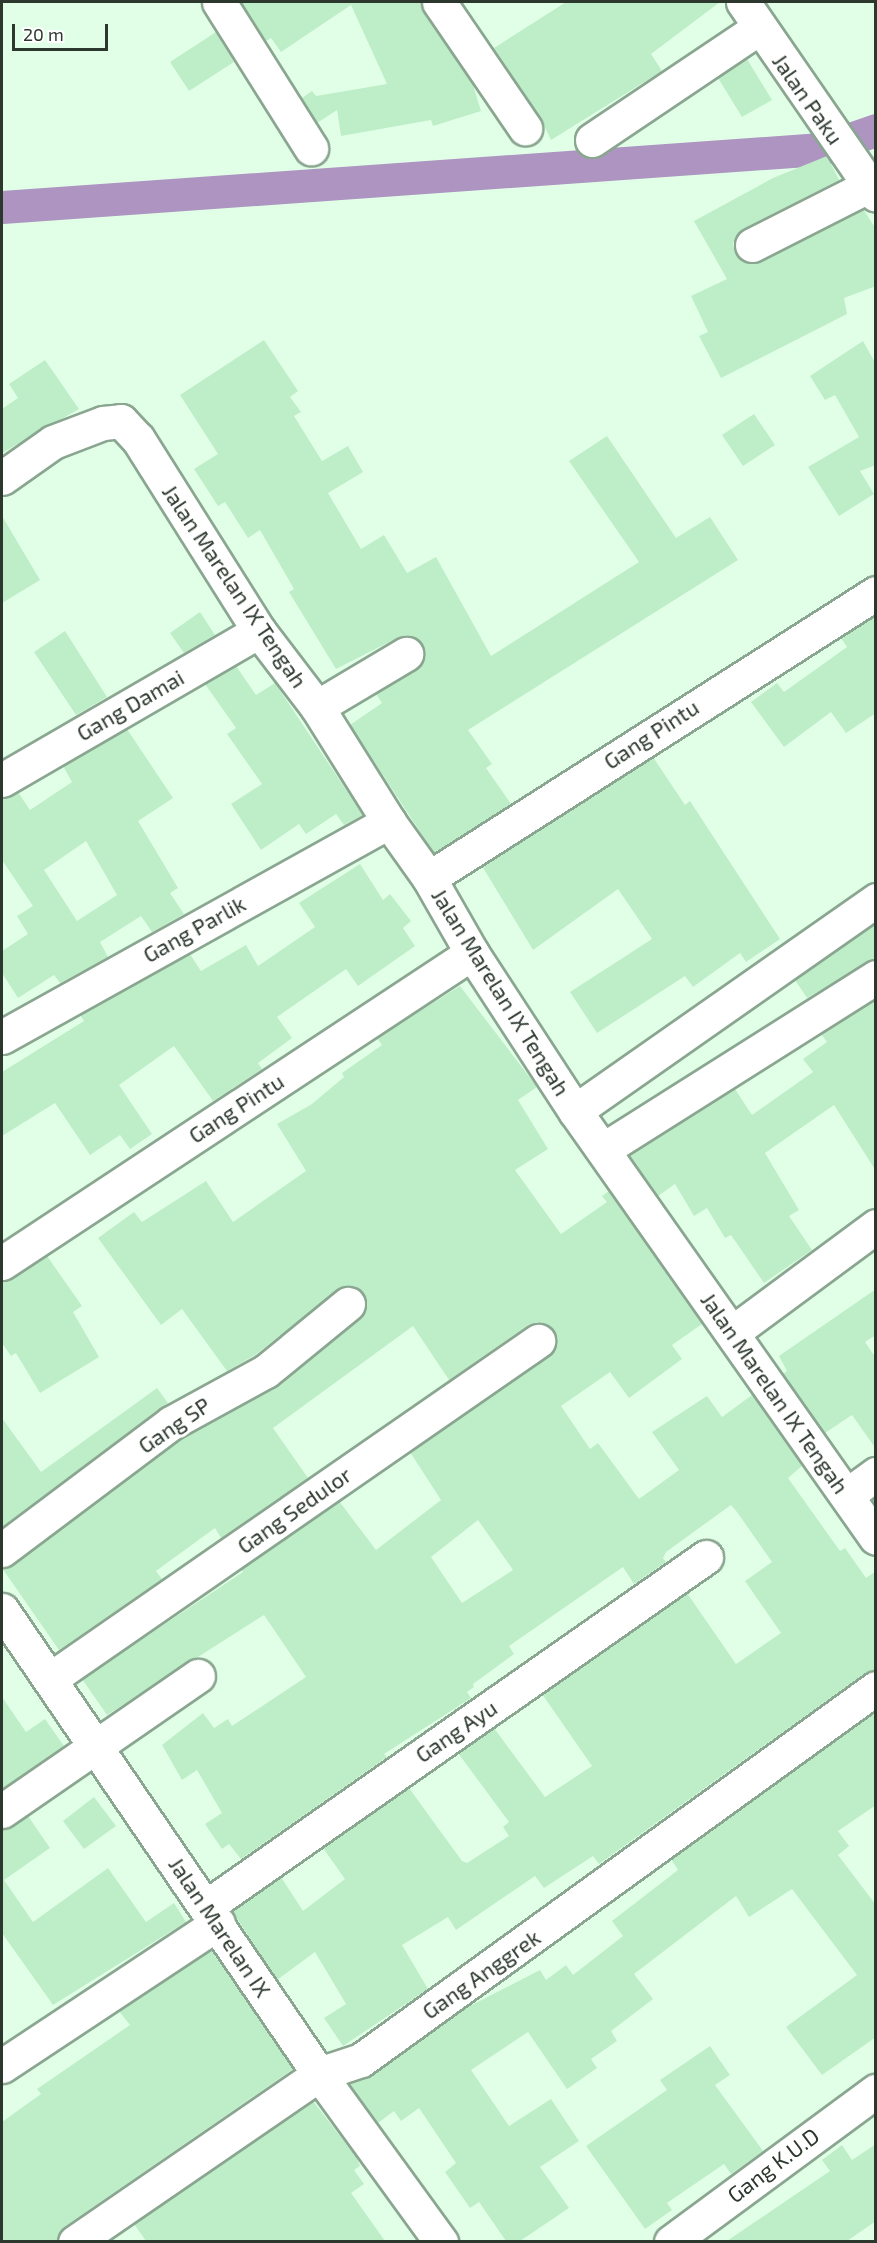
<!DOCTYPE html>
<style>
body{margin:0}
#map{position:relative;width:877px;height:2243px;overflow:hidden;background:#e1ffe7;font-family:"Exo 2",sans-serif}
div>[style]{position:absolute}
.canal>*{height:33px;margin:-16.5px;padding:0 16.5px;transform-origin:16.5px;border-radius:16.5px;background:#ae94c1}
.building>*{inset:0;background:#beeec8}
.roads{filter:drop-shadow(2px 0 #8aa690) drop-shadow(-2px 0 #8aa690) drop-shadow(0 2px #8aa690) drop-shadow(0 -2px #8aa690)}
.street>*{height:33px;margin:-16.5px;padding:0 16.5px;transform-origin:16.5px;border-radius:16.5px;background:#fff}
.secondary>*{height:33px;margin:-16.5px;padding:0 16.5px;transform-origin:16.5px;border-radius:16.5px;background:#fff}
span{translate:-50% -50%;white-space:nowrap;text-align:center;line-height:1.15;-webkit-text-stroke:6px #fff;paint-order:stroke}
.street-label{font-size:22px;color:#2c382e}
.frame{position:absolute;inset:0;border:3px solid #2c382e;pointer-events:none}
.scale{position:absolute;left:12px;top:24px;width:96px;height:27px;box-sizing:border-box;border:3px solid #2c382e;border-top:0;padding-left:8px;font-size:18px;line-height:21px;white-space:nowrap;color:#2c382e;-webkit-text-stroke:4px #fff;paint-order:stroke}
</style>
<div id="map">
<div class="canal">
<i style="left:2px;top:207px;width:821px;rotate:-4.05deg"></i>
<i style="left:821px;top:149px;width:58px;rotate:-19.1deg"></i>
</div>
<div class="building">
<i style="clip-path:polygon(241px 2px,421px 2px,424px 13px,473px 85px,481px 111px,433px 126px,431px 120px,341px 136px,337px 110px,317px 123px,302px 98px,312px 91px,316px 96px,387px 84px,351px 5px,281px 52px,271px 38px,266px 41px)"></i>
<i style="clip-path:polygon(566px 2px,720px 2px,651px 54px,662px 71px,551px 140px,540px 117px,494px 48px)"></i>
<i style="clip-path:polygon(216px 32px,234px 62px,189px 91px,170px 62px)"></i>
<i style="clip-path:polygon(747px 59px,772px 100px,742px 117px,718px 78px)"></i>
<i style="clip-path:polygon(827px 156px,839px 180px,743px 229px,733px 243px,735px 253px,742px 261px,760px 262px,863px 209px,876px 229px,876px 286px,844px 298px,847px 314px,721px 378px,699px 336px,708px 332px,691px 296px,727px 279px,694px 221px,773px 178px)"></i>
<i style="clip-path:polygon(264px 340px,298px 391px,290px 397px,301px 412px,294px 416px,322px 461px,348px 446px,363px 472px,328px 493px,361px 549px,384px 535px,407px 573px,436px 557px,491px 656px,639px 562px,569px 461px,607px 436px,676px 538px,710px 517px,738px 560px,468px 730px,492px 764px,486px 768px,511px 804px,434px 853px,350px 725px,382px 703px,376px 694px,422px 664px,422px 644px,406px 635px,397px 638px,336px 669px,289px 592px,294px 589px,260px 530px,248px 538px,225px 502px,218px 506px,194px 469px,218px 454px,180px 395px)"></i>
<i style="clip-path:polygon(863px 341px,876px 364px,876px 465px,860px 471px,874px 494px,839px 516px,808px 467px,859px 437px,835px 395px,825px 400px,810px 376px)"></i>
<i style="clip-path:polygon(45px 360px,79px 409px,2px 453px,2px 409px,18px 398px,9px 384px)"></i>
<i style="clip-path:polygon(754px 414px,775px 445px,743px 466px,722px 435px)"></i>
<i style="clip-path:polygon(2px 516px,40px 580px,2px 603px)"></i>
<i style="clip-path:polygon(200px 612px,215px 635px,184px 653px,170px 633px)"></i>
<i style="clip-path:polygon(876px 616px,876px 713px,846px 733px,831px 712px,784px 747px,751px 702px,777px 683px,784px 692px,847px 647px,841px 638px)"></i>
<i style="clip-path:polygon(65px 631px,107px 697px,76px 715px,34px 652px)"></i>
<i style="clip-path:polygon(236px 666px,256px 695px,275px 683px,363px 815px,344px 825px,336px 814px,306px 834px,299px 824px,261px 850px,231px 804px,262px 784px,227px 734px,236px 728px,205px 684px)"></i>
<i style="clip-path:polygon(evenodd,127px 729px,173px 798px,138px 821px,178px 888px,170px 893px,184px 914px,152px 932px,141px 916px,100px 942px,108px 957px,60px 983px,54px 975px,18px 998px,2px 973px,2px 951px,28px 934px,17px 916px,33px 906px,2px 860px,2px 799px,18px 792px,30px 810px,72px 782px,63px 766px,127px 729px,86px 841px,117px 895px,77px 921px,44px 870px,86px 841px)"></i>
<i style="clip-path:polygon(653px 757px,685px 805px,690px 801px,780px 939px,746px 962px,740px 953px,693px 987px,685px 976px,597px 1033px,570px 992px,652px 939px,618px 889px,533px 950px,482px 866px)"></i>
<i style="clip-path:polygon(360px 864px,383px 900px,390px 894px,411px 921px,403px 928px,415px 946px,358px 986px,346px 969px,277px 1017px,292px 1038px,258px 1063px,262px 1069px,213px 1101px,174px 1046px,119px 1085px,152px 1134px,130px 1149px,120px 1135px,90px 1155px,55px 1103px,2px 1136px,2px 1072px,84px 1021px,80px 1015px,190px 954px,201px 971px,246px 945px,258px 966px,315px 927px,299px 903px)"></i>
<i style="clip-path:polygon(876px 923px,876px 958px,807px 998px,795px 980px)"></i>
<i style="clip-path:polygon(evenodd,460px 986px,537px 1087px,518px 1100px,548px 1149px,515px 1170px,561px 1234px,607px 1202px,602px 1196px,609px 1191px,702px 1324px,672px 1345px,682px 1359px,629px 1398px,610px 1372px,561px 1406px,590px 1449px,598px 1443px,639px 1499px,679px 1470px,652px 1432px,707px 1396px,722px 1417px,752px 1395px,802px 1466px,788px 1478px,840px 1551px,845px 1548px,866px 1578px,876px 1571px,876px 1670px,865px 1673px,599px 1864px,593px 1856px,544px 1888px,535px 1876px,456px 1930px,448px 1917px,402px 1945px,428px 1989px,343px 2046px,324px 2018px,346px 2004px,315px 1952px,277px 1980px,232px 1911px,281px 1877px,303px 1911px,345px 1879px,323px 1848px,409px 1788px,462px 1861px,467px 1863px,509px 1836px,503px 1827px,509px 1822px,458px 1753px,494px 1728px,545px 1797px,592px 1766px,542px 1694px,687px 1593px,736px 1664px,781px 1633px,745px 1581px,772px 1562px,737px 1512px,731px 1505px,666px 1552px,663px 1558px,666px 1562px,634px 1584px,623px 1567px,509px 1646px,514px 1654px,473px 1684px,474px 1687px,467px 1692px,471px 1698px,384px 1754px,387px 1757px,241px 1859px,229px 1844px,222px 1849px,205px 1824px,222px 1813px,197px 1770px,182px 1780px,162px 1745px,203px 1713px,214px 1728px,228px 1719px,232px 1726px,306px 1677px,264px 1615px,107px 1715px,82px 1679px,243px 1572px,241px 1569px,339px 1501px,376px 1550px,441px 1500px,410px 1452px,549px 1356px,557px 1340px,553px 1330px,537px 1322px,528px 1325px,449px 1380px,413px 1326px,273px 1428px,308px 1478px,221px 1538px,215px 1528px,156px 1571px,162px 1579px,59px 1650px,2px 1568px,13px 1565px,181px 1439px,278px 1386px,366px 1310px,362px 1292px,344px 1286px,255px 1355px,227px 1371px,182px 1309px,161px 1325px,98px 1238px,134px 1212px,142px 1222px,206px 1181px,233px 1222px,306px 1171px,277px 1124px,312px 1104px,344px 1077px,342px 1073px,382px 1045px,377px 1038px,460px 986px,478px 1520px,513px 1570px,462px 1603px,431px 1557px,478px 1520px)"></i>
<i style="clip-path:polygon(876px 999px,876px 1171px,834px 1105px,765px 1153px,799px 1210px,789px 1216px,812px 1250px,764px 1283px,731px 1235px,725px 1238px,707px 1208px,694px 1216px,675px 1184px,658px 1196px,629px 1155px,735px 1089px,752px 1115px,813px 1072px,803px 1059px,827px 1042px,821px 1034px)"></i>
<i style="clip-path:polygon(47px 1256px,82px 1306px,73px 1312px,99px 1357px,40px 1393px,16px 1353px,11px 1356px,2px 1343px,2px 1281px)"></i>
<i style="clip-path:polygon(876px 1289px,876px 1335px,865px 1342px,876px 1358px,876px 1449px,852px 1415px,825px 1433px,783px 1374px,787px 1371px,779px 1356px)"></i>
<i style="clip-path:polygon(157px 1388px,168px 1403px,2px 1527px,2px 1418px,41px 1472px)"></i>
<i style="clip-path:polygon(2px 1697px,26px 1732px,45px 1719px,64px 1746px,2px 1789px)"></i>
<i style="clip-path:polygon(876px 1711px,876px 1805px,838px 1831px,849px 1846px,838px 1855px,876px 1905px,876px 2037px,822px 2075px,786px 2027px,857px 1975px,792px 1889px,749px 1917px,736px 1896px,634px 1974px,653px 1999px,611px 2031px,617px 2041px,591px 2059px,597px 2068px,567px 2089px,528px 2032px,471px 2070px,509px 2126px,551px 2099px,579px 2141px,540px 2167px,569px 2208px,520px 2241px,506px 2241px,479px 2202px,470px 2208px,445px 2172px,456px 2163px,419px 2108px,401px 2121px,394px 2111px,378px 2123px,349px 2084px,372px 2075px,460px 2011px,540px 1970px,546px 1980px,566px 1965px,573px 1975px,623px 1936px,612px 1921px,678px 1870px,671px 1859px)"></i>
<i style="clip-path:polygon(94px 1797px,116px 1826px,84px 1849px,63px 1821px)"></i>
<i style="clip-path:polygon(28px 1816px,50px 1848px,4px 1880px,33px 1922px,108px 1868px,146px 1922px,174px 1903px,186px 1922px,53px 2005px,2px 1933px,2px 1829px)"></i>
<i style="clip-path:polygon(211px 1950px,293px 2069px,64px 2227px,57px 2241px,2px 2241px,2px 2122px,41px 2094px,37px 2089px,130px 2025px,119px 2011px)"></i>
<i style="clip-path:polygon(710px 2046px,730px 2075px,715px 2085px,763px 2151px,731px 2174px,724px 2164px,667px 2203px,672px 2210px,645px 2229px,586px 2146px,667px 2090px,660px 2080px)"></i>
<i style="clip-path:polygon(313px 2101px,357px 2158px,360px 2166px,354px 2170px,364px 2184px,351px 2193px,385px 2241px,146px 2241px,134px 2224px)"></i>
<i style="clip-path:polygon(876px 2144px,876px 2221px,847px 2241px,727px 2241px,830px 2171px,822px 2160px,842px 2145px,852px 2160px)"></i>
</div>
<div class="roads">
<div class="street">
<i style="left:219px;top:2px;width:173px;rotate:57.8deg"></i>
<i style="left:439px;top:2px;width:153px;rotate:55.7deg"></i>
<i style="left:743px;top:2px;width:234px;rotate:55.4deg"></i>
<i style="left:592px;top:140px;width:202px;rotate:-33.9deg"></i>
<i style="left:752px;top:245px;width:139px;rotate:-26.9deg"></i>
<i style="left:2px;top:478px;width:62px;rotate:-35.2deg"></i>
<i style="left:53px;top:442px;width:53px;rotate:-20.8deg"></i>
<i style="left:103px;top:423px;width:18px;rotate:-6deg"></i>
<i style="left:121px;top:421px;width:25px;rotate:47deg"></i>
<i style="left:138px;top:439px;width:227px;rotate:57.8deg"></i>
<i style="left:259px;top:631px;width:96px;rotate:52.7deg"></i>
<i style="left:317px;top:707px;width:136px;rotate:57.9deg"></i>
<i style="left:389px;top:822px;width:69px;rotate:54.5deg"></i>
<i style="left:429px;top:878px;width:86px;rotate:60.2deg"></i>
<i style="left:472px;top:953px;width:189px;rotate:56.9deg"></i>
<i style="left:575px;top:1111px;width:522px;rotate:54.82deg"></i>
<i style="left:317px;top:707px;width:104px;rotate:-30.8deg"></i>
<i style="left:2px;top:780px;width:297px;rotate:-30.1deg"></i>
<i style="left:429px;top:878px;width:530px;rotate:-32.52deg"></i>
<i style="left:2px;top:1037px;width:443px;rotate:-29.1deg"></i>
<i style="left:575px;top:1111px;width:368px;rotate:-35deg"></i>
<i style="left:604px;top:1149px;width:322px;rotate:-32.3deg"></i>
<i style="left:2px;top:1263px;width:563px;rotate:-33.41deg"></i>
<i style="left:733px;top:1332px;width:178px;rotate:-36.5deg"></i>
<i style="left:847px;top:1495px;width:36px;rotate:-36deg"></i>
<i style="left:2px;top:1550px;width:211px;rotate:-36.9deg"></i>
<i style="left:171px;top:1423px;width:108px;rotate:-28.7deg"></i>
<i style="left:266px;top:1371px;width:106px;rotate:-39.3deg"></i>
<i style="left:50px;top:1679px;width:594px;rotate:-34.71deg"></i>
<i style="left:2px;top:1811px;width:238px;rotate:-34.6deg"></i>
<i style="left:207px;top:1906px;width:609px;rotate:-34.97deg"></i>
<i style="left:2px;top:2066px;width:259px;rotate:-33.5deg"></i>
<i style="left:75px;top:2242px;width:296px;rotate:-34.5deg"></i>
<i style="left:319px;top:2074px;width:44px;rotate:-18.4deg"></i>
<i style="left:361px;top:2060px;width:635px;rotate:-35.84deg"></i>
<i style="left:671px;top:2242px;width:255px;rotate:-36.4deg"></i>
</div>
<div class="secondary">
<i style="left:2px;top:1610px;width:562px;rotate:55.66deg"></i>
<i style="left:319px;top:2074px;width:208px;rotate:54deg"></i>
</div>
</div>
<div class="street-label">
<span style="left:808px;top:99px;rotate:55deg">Jalan Paku</span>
<span style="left:235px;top:586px;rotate:56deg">Jalan Marelan IX Tengah</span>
<span style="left:130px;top:705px;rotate:-30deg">Gang Damai</span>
<span style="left:651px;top:734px;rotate:-33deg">Gang Pintu</span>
<span style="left:194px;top:929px;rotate:-29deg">Gang Parlik</span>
<span style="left:501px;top:992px;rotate:58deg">Jalan Marelan IX Tengah</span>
<span style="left:236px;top:1108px;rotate:-33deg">Gang Pintu</span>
<span style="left:775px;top:1393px;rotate:55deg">Jalan Marelan IX Tengah</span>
<span style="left:174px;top:1425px;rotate:-34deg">Gang SP</span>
<span style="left:294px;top:1510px;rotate:-35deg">Gang Sedulor</span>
<span style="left:456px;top:1731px;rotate:-34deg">Gang Ayu</span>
<span style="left:220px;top:1927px;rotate:56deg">Jalan Marelan IX</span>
<span style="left:481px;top:1974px;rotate:-35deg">Gang Anggrek</span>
<span style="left:773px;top:2165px;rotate:-37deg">Gang K.U.D</span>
</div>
<div class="frame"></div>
<div class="scale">20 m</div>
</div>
